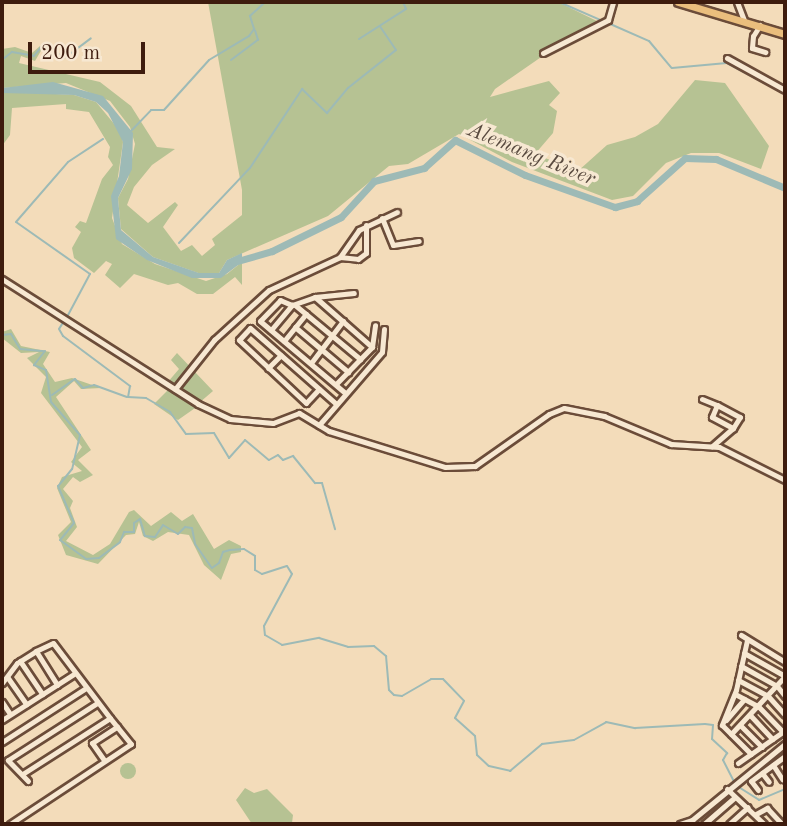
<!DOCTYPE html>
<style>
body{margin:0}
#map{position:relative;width:787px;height:826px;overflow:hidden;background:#f3dcba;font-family:"Old Standard TT",serif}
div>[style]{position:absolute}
.green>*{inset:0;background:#b6c293}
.round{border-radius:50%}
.water>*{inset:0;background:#9dbab6}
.stream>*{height:2px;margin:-1px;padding:0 1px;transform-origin:1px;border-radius:1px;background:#9dbab6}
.river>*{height:7px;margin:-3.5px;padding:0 3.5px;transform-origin:3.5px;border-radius:3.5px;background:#9dbab6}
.roads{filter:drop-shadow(2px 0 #6b4c39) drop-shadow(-2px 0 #6b4c39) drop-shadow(0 2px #6b4c39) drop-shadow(0 -2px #6b4c39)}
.minor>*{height:5px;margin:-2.5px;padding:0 2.5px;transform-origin:2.5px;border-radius:2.5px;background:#f7e8d2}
.major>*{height:7px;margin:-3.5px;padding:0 3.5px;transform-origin:3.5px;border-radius:3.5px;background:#eabe7d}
span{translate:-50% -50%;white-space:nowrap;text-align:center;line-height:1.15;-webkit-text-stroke:7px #f7e8d2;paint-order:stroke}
.water-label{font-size:21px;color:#5a4b40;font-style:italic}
.frame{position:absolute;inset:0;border:4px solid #3e1c0e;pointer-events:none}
.scale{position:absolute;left:28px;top:42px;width:117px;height:32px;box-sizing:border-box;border:4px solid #3e1c0e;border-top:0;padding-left:9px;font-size:21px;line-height:24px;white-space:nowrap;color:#3e1c0e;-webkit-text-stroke:5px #f7e8d2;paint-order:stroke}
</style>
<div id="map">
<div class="green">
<i style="clip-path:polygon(208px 2px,558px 2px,603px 24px,573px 35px,495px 89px,490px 97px,549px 81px,560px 93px,549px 105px,557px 111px,553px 133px,535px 154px,578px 171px,607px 145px,635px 137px,658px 124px,695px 80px,725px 83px,769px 146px,761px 169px,719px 153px,691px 153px,666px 163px,633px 196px,612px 200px,512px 162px,459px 134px,408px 164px,389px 166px,328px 216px,227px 260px,219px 273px,204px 275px,153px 257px,121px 229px,118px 198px,128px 179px,135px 144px,130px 127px,110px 101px,66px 83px,2px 88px,2px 49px,15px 47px,32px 53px,40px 46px,64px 56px,69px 52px,71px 55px,64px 59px,42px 49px,35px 61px,21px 56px,19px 63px,100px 82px,131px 106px,157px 147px,175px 149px,152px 165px,134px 187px,127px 205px,148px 223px,175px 202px,178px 205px,163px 227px,181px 251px,192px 245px,202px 256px,215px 245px,212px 239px,242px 215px,242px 190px)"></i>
<i style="clip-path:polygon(19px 92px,74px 95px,96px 102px,120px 131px,123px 142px,112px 218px,122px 244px,155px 264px,206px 281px,227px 274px,242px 262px,242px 285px,235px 277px,213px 294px,197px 294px,178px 283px,168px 285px,134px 274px,120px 288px,105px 275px,112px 264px,106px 261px,94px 273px,74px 258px,72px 248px,81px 232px,75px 227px,80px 221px,86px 223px,102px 179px,113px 165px,108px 157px,110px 147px,89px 112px,66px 109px,66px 104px,12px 108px,10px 135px,2px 146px,2px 93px)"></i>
<i style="clip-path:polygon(11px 329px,21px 346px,50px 352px,43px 364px,55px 382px,72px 378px,101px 388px,81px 389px,74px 381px,56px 397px,91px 450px,78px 460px,93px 475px,80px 482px,73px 477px,63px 489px,73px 501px,70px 508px,77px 527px,66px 541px,93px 555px,110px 544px,129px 512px,134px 510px,151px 526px,171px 512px,182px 521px,193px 514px,214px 549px,229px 540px,241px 546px,241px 552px,231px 554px,221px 580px,204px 565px,189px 535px,168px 532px,153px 541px,143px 536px,139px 522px,135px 534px,126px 535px,98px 564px,66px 555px,58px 535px,71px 522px,57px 488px,62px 477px,82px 471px,71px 462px,82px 447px,41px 393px,46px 377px,27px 358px,39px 352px,21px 353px,2px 338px,2px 332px)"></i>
<i style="clip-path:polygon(177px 353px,213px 391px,199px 403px,167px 383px,179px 369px,171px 360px)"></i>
<i style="clip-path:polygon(170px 388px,198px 406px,178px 420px,173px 417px,154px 404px)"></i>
<i class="round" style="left:120px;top:763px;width:16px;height:16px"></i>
<i style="clip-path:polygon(245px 788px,254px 793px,267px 789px,293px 815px,292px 823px,252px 824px,236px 800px)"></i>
</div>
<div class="water">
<i style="clip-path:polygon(53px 82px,103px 96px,133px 133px,132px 169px,118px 198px,121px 230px,153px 257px,199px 273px,219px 273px,227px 260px,242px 253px,242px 262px,221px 278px,192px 278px,147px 260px,116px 239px,111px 196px,119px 176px,123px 142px,108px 113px,96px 102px,74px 95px,2px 93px,2px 88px)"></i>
</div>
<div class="stream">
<i style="left:559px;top:2px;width:48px;rotate:23.4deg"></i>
<i style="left:608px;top:23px;width:45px;rotate:23.7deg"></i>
<i style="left:649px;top:41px;width:35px;rotate:50deg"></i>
<i style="left:672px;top:68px;width:55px;rotate:-5.2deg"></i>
<i style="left:727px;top:63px;width:66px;rotate:28.1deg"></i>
<i style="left:359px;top:39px;width:56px;rotate:-32.6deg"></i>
<i style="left:406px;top:9px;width:8px;rotate:-113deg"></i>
<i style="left:2px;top:60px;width:13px;rotate:-39deg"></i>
<i style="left:12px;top:52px;width:22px;rotate:10deg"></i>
<i style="left:34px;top:56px;width:11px;rotate:-52deg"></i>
<i style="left:41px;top:47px;width:27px;rotate:22deg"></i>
<i style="left:66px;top:57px;width:31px;rotate:-37deg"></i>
<i style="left:231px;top:60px;width:34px;rotate:-37deg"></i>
<i style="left:258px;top:40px;width:10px;rotate:-107deg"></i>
<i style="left:131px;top:131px;width:29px;rotate:-46deg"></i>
<i style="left:151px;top:110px;width:13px"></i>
<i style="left:164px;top:110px;width:67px;rotate:-48deg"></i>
<i style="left:209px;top:60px;width:47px;rotate:-31deg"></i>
<i style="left:249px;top:36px;width:9px;rotate:-54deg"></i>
<i style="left:254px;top:29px;width:14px;rotate:-107deg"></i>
<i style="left:250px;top:16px;width:21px;rotate:-43deg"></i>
<i style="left:179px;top:243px;width:103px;rotate:-46.6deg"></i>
<i style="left:250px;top:168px;width:95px;rotate:-56.6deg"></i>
<i style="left:302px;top:89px;width:35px;rotate:44deg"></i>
<i style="left:327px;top:113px;width:33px;rotate:-50deg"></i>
<i style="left:348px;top:88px;width:61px;rotate:-38.4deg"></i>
<i style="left:396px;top:50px;width:29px;rotate:-124deg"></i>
<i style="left:2px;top:282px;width:72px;rotate:32.6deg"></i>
<i style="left:67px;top:317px;width:49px;rotate:-61.9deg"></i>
<i style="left:90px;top:274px;width:90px;rotate:-144.9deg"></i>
<i style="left:16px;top:222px;width:79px;rotate:-49.1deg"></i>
<i style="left:68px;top:162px;width:42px;rotate:-33.3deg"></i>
<i style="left:64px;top:321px;width:9px;rotate:122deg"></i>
<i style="left:59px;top:329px;width:8px;rotate:60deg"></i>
<i style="left:63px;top:336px;width:84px;rotate:36.7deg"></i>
<i style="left:130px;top:386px;width:11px;rotate:100deg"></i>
<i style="left:128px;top:397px;width:18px;rotate:3deg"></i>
<i style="left:146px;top:398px;width:28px;rotate:30deg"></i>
<i style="left:170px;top:412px;width:27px;rotate:54deg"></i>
<i style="left:186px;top:434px;width:28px;rotate:-2deg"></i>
<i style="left:214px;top:433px;width:29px;rotate:59deg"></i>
<i style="left:229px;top:458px;width:24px;rotate:-48deg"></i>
<i style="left:245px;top:440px;width:31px;rotate:40deg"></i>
<i style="left:269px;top:460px;width:10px;rotate:-29deg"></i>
<i style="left:278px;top:455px;width:7px;rotate:45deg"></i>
<i style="left:283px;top:460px;width:11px;rotate:-22deg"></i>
<i style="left:293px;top:456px;width:35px;rotate:51deg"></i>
<i style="left:315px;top:483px;width:7px"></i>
<i style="left:322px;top:483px;width:48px;rotate:74.2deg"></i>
<i style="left:2px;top:335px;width:9px;rotate:-6deg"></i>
<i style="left:11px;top:334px;width:17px;rotate:59deg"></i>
<i style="left:20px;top:349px;width:25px;rotate:5deg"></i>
<i style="left:45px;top:351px;width:18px;rotate:128deg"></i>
<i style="left:34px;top:365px;width:13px;rotate:23deg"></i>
<i style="left:46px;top:370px;width:32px;rotate:81deg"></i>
<i style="left:51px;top:402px;width:44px;rotate:48.7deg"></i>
<i style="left:80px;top:435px;width:35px;rotate:103deg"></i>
<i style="left:72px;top:469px;width:22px;rotate:129deg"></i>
<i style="left:58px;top:486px;width:40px;rotate:66.6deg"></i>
<i style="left:74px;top:523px;width:22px;rotate:129deg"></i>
<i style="left:60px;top:540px;width:32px;rotate:36deg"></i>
<i style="left:86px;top:559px;width:13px;rotate:-4deg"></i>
<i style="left:99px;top:558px;width:26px;rotate:-37deg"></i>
<i style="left:120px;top:542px;width:11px;rotate:-68deg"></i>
<i style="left:124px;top:532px;width:10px"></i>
<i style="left:134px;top:532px;width:9px;rotate:-90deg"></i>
<i style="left:134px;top:523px;width:7px;rotate:-34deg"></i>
<i style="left:140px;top:519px;width:18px;rotate:74deg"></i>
<i style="left:145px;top:536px;width:10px;rotate:6deg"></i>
<i style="left:155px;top:537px;width:14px;rotate:-56deg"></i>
<i style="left:163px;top:525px;width:17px;rotate:31deg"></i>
<i style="left:178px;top:534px;width:10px;rotate:-45deg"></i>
<i style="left:185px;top:527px;width:7px;rotate:8deg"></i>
<i style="left:192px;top:528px;width:16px;rotate:79deg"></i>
<i style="left:195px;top:544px;width:29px;rotate:55deg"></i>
<i style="left:212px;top:568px;width:9px;rotate:-36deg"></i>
<i style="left:219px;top:563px;width:12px;rotate:-70deg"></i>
<i style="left:223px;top:552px;width:7px;rotate:-16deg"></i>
<i style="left:230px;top:550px;width:14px;rotate:-4deg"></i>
<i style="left:244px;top:549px;width:13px;rotate:32deg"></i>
<i style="left:255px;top:556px;width:14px;rotate:90deg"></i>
<i style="left:255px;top:570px;width:8px;rotate:30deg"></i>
<i style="left:262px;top:574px;width:26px;rotate:-18deg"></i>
<i style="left:287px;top:566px;width:9px;rotate:58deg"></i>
<i style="left:292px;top:574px;width:59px;rotate:118.3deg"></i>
<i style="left:264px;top:626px;width:9px;rotate:84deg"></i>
<i style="left:265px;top:635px;width:20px;rotate:30deg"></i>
<i style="left:282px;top:645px;width:38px;rotate:-11deg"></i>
<i style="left:319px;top:638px;width:30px;rotate:17deg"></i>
<i style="left:348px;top:647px;width:26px;rotate:-2deg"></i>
<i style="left:374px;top:646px;width:16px;rotate:40deg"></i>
<i style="left:386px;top:656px;width:34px;rotate:85deg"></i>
<i style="left:389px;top:690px;width:7px;rotate:45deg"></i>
<i style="left:394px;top:695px;width:8px;rotate:7deg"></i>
<i style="left:402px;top:696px;width:34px;rotate:-30deg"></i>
<i style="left:431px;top:679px;width:12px"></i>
<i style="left:443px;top:679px;width:30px;rotate:46deg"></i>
<i style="left:464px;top:701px;width:19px;rotate:118deg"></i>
<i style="left:455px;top:718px;width:27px;rotate:42deg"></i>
<i style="left:475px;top:736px;width:19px;rotate:84deg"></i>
<i style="left:477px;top:755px;width:16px;rotate:43deg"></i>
<i style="left:489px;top:766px;width:22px;rotate:13deg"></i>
<i style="left:510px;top:771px;width:42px;rotate:-40.2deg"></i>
<i style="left:542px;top:744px;width:32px;rotate:-7deg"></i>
<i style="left:574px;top:740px;width:37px;rotate:-29deg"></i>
<i style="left:606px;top:722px;width:30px;rotate:12deg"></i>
<i style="left:635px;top:728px;width:70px;rotate:-3.3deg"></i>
<i style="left:705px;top:724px;width:8px;rotate:7deg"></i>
<i style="left:713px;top:725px;width:14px;rotate:94deg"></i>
<i style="left:712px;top:739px;width:21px;rotate:43deg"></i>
<i style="left:727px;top:753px;width:8px;rotate:120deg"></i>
<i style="left:723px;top:760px;width:25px;rotate:63deg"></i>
<i style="left:52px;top:395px;width:28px;rotate:-35deg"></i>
<i style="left:75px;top:379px;width:12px;rotate:48deg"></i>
<i style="left:83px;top:388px;width:11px;rotate:-15deg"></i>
<i style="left:94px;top:385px;width:35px;rotate:20deg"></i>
<i style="left:737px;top:786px;width:26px;rotate:32deg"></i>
<i style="left:759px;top:800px;width:28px;rotate:-23deg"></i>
</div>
<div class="river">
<i style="left:234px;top:262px;width:40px;rotate:-16deg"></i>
<i style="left:272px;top:251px;width:77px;rotate:-26.2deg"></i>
<i style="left:341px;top:217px;width:49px;rotate:-47.5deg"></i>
<i style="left:374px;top:181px;width:52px;rotate:-14.6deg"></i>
<i style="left:424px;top:168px;width:42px;rotate:-42.1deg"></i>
<i style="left:455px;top:140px;width:78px;rotate:26.6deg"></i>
<i style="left:525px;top:175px;width:96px;rotate:19.6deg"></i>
<i style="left:615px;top:207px;width:23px;rotate:-15deg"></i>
<i style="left:637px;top:201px;width:64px;rotate:-41.9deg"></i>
<i style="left:685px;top:158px;width:31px;rotate:2deg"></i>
<i style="left:716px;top:159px;width:75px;rotate:22.8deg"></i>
</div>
<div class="roads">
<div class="minor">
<i style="left:737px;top:2px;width:19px;rotate:69deg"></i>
<i style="left:760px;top:25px;width:13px;rotate:122deg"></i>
<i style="left:753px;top:36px;width:12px;rotate:95deg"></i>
<i style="left:752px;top:48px;width:14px;rotate:17deg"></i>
<i style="left:543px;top:53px;width:73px;rotate:-26.9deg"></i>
<i style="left:608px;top:20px;width:19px;rotate:-74deg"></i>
<i style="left:727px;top:58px;width:66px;rotate:28.9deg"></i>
<i style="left:382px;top:218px;width:29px;rotate:68deg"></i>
<i style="left:393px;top:245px;width:26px;rotate:-9deg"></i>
<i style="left:340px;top:257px;width:18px;rotate:6deg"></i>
<i style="left:358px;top:259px;width:10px;rotate:-37deg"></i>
<i style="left:366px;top:253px;width:28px;rotate:-90deg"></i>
<i style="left:2px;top:279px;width:232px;rotate:32.5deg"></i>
<i style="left:198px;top:404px;width:35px;rotate:25deg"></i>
<i style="left:230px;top:419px;width:43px;rotate:5.3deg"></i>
<i style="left:273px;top:423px;width:28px;rotate:-21deg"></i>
<i style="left:299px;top:413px;width:35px;rotate:31deg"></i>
<i style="left:329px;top:431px;width:121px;rotate:17.2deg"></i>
<i style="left:445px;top:467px;width:30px;rotate:-2deg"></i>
<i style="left:475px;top:466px;width:90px;rotate:-35.1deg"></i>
<i style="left:549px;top:414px;width:16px;rotate:-22deg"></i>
<i style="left:564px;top:408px;width:41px;rotate:11.3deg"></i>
<i style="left:604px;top:416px;width:73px;rotate:22.7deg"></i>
<i style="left:671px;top:444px;width:48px;rotate:3.6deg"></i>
<i style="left:719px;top:447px;width:74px;rotate:26.6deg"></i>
<i style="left:315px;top:297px;width:39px;rotate:-6deg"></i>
<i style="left:295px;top:305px;width:85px;rotate:39.7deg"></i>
<i style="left:295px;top:327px;width:70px;rotate:40.3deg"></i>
<i style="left:271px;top:330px;width:33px;rotate:-50deg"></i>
<i style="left:284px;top:341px;width:35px;rotate:-51deg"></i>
<i style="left:311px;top:363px;width:53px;rotate:-52.7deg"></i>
<i style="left:268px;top:368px;width:18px;rotate:-45deg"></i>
<i style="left:336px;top:384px;width:52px;rotate:-45.8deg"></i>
<i style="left:372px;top:347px;width:22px;rotate:-82deg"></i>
<i style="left:175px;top:389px;width:63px;rotate:-51.5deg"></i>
<i style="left:214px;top:340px;width:74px;rotate:-42.3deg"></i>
<i style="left:269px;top:290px;width:78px;rotate:-24.9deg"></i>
<i style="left:340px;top:257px;width:33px;rotate:-55deg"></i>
<i style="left:359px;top:230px;width:42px;rotate:-25.3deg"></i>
<i style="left:319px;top:389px;width:19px;rotate:133deg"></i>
<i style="left:306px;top:403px;width:92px;rotate:-136.8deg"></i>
<i style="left:239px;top:340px;width:16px;rotate:-47deg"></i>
<i style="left:250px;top:328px;width:113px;rotate:41.4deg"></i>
<i style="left:344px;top:392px;width:110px;rotate:-139.8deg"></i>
<i style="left:260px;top:321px;width:29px;rotate:-46deg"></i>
<i style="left:280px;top:300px;width:13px;rotate:23deg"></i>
<i style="left:292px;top:305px;width:24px;rotate:-19deg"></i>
<i style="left:315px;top:297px;width:76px;rotate:41.3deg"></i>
<i style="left:702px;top:399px;width:16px;rotate:22deg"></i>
<i style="left:717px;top:405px;width:13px;rotate:113deg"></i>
<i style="left:712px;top:417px;width:24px;rotate:28deg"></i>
<i style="left:733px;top:428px;width:28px;rotate:139deg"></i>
<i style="left:717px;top:405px;width:26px;rotate:28deg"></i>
<i style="left:740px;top:417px;width:13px;rotate:122deg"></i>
<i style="left:319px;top:425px;width:96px;rotate:-49.2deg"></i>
<i style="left:382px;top:352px;width:23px;rotate:-85deg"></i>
<i style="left:741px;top:635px;width:52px;rotate:31.5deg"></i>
<i style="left:747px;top:640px;width:51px;rotate:102.4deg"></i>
<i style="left:736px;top:690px;width:38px;rotate:112deg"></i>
<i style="left:722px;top:725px;width:41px;rotate:45deg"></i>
<i style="left:744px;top:653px;width:47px;rotate:29.3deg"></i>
<i style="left:20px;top:661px;width:40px;rotate:56deg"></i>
<i style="left:741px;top:666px;width:41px;rotate:29.1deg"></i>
<i style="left:777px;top:686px;width:13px;rotate:51deg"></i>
<i style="left:8px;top:678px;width:32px;rotate:55deg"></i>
<i style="left:738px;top:680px;width:34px;rotate:28deg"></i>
<i style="left:768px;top:696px;width:25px;rotate:48deg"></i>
<i style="left:2px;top:683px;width:25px;rotate:-53deg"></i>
<i style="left:17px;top:663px;width:22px;rotate:-32deg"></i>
<i style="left:735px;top:694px;width:26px;rotate:28deg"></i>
<i style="left:758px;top:706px;width:36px;rotate:46deg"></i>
<i style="left:2px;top:702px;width:14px;rotate:56deg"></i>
<i style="left:750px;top:715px;width:33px;rotate:47deg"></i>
<i style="left:2px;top:720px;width:85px;rotate:-32.6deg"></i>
<i style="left:726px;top:720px;width:28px;rotate:-49deg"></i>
<i style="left:740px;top:725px;width:31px;rotate:45deg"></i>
<i style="left:731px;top:734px;width:79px;rotate:-47deg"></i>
<i style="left:2px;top:742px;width:100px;rotate:-32.7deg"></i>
<i style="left:104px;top:760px;width:21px;rotate:-125deg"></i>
<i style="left:92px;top:743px;width:30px;rotate:-33deg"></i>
<i style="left:738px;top:763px;width:56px;rotate:-34.8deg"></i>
<i style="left:773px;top:765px;width:17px;rotate:57deg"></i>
<i style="left:24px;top:773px;width:102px;rotate:-32.6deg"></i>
<i style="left:110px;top:718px;width:94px;rotate:-127.2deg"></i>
<i style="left:53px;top:643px;width:19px;rotate:155deg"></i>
<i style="left:36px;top:651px;width:40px;rotate:58deg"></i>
<i style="left:762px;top:773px;width:11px;rotate:52deg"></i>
<i style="left:28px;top:781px;width:29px;rotate:-134deg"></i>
<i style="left:8px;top:760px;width:106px;rotate:-32.6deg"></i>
<i style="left:727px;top:789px;width:51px;rotate:43.4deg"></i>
<i style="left:758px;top:790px;width:11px;rotate:-128deg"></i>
<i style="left:751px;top:781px;width:42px;rotate:-36.3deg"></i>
<i style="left:756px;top:814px;width:13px;rotate:-29deg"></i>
<i style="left:767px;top:808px;width:22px;rotate:47deg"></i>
<i style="left:10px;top:824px;width:145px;rotate:-33.5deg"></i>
<i style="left:131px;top:744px;width:33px;rotate:-129deg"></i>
<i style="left:680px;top:824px;width:13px;rotate:-18deg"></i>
<i style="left:692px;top:820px;width:120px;rotate:-39.3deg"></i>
<i style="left:704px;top:824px;width:40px;rotate:-41deg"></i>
<i style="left:729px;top:824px;width:25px;rotate:-42deg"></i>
</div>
<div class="major">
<i style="left:678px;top:2px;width:112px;rotate:16.7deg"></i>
</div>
</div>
<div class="water-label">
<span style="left:531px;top:155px;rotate:22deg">Alemang River</span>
</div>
<div class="frame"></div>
<div class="scale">200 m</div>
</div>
